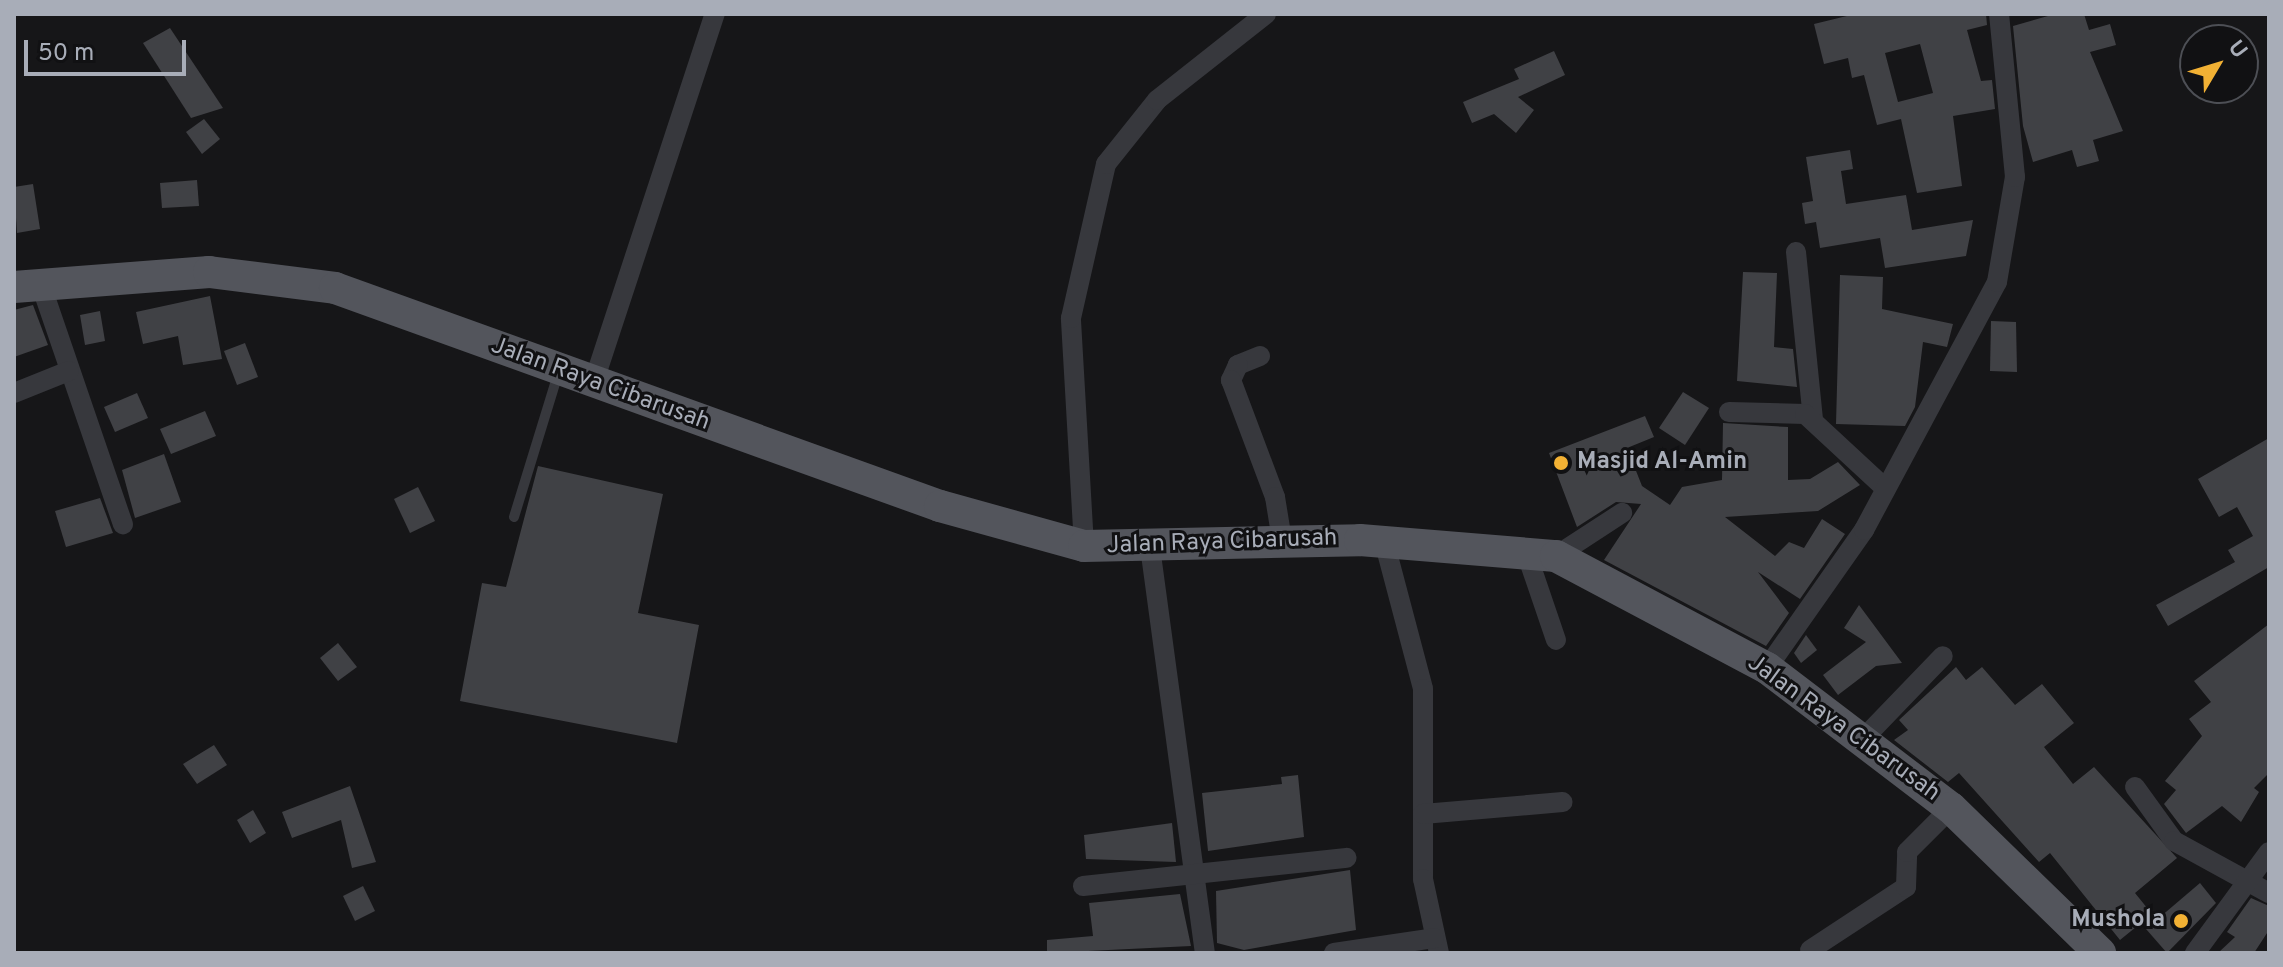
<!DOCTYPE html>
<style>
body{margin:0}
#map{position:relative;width:2283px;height:967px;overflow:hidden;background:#161618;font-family:Overpass,sans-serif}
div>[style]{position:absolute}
.building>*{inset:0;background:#404145}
.service>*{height:10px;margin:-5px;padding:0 5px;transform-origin:5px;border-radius:5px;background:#37383d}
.minor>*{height:20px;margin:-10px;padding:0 10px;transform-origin:10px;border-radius:10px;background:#37383d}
.primary>*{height:32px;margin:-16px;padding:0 16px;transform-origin:16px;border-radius:16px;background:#53555c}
.dots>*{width:22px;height:22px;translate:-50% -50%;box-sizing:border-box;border:4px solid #111113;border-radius:50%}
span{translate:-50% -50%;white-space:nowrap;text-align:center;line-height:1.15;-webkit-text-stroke:6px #111113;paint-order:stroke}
.street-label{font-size:24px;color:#a8adb8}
.poi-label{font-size:24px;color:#a8adb8;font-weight:700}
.left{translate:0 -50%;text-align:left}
.right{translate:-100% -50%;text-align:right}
.frame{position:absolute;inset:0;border:16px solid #a8adb8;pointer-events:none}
.north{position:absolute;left:2179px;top:24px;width:80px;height:80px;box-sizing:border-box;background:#111113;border:2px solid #4d4f55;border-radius:50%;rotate:52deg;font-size:22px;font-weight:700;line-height:32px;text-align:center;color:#a8adb8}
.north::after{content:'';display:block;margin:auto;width:28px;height:36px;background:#f2b134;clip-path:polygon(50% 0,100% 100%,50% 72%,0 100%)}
.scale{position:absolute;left:24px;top:40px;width:162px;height:36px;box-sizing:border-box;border:4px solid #a8adb8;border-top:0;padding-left:10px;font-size:24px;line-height:28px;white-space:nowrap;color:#a8adb8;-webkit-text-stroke:6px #111113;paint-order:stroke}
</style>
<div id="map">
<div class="building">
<i style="clip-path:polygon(evenodd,1855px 14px,1986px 14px,1987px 25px,1967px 30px,1981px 81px,1992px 80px,1995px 109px,1953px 116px,1962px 186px,1917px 193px,1901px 119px,1877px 125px,1864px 75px,1852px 78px,1848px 58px,1824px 64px,1814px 24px,1855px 14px,1920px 44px,1933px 93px,1898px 102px,1885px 53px,1920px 44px)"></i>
<i style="clip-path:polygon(2055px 14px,2084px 14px,2089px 30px,2110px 24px,2116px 45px,2090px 52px,2123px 131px,2093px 140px,2099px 161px,2077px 167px,2072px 150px,2033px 162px,2023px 126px,2013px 26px)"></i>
<i style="clip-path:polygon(170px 28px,223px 108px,191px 118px,143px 43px)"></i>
<i style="clip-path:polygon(1554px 51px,1565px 75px,1518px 97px,1534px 110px,1516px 133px,1494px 114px,1472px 123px,1463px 102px,1519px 79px,1514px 69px)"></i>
<i style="clip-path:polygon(204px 119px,220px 139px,202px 154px,186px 132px)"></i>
<i style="clip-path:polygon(1850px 150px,1853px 169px,1841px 171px,1846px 204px,1906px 195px,1912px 230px,1973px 220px,1966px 256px,1885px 268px,1880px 238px,1820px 248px,1816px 222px,1805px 224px,1802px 203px,1813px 201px,1806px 157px)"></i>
<i style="clip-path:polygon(197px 180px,199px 206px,162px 208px,160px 183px)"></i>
<i style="clip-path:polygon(33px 184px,40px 229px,17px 233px,14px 187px)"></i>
<i style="clip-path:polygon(1743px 272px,1777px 273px,1774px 347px,1793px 349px,1797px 387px,1737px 381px)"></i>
<i style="clip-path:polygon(1840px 275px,1883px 277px,1882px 309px,1953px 324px,1947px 347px,1923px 342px,1915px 407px,1905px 426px,1836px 424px)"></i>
<i style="clip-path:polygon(210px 296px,222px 359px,183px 365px,178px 336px,143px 344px,136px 312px)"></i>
<i style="clip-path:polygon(33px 305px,48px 345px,14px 357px,14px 310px)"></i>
<i style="clip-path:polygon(100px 311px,105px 341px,85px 345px,80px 315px)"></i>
<i style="clip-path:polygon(1991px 321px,2016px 322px,2017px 372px,1990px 371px)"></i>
<i style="clip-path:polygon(245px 343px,258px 377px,237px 385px,224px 351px)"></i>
<i style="clip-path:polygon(1683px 392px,1709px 408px,1685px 445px,1659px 428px)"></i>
<i style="clip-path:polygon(137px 393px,148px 418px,115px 432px,104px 407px)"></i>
<i style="clip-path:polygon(205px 411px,216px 436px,171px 454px,160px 429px)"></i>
<i style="clip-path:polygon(1645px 416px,1654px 437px,1627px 448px,1642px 486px,1670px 505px,1682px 487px,1722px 480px,1723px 423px,1788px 427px,1788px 480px,1810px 479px,1838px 462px,1860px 485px,1818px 511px,1725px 517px,1775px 556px,1789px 542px,1804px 548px,1822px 519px,1845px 534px,1800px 599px,1758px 572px,1789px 613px,1766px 646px,1604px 560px,1641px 504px,1616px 502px,1577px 527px,1549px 453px)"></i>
<i style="clip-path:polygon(2269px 438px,2269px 567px,2168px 626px,2156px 605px,2235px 562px,2228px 550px,2253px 536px,2237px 507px,2219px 517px,2198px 479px)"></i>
<i style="clip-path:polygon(164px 454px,181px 502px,135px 518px,122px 470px)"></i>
<i style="clip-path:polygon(538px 466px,663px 494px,638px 613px,699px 625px,677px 743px,460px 701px,482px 583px,506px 587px)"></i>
<i style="clip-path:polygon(418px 487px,435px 521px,410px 533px,394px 499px)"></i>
<i style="clip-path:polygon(100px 498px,113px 533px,66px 547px,55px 511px)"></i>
<i style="clip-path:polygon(1859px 605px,1902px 663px,1876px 666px,1838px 695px,1823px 675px,1866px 642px,1844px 628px)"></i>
<i style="clip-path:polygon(2269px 624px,2269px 773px,2254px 788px,2259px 792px,2241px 822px,2222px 806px,2186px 833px,2164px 804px,2176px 790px,2165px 781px,2202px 736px,2189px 719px,2211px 702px,2194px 681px)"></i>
<i style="clip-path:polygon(1806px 635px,1817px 650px,1801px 663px,1794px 653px)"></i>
<i style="clip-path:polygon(338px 643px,357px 667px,338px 681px,320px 658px)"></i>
<i style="clip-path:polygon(1956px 667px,1966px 680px,1982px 667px,2015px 705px,2042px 684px,2074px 723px,2044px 747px,2073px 784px,2094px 767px,2177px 858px,2135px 893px,2152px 914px,2120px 940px,2050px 853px,2039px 862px,1959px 773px,1948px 782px,1894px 740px,1908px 730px,1899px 720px)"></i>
<i style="clip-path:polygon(214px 745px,227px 765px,197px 784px,183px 764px)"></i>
<i style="clip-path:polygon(1298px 775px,1304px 837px,1208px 851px,1202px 793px,1282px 784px,1281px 777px)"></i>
<i style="clip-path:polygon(350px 786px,376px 862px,352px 868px,341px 820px,292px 838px,282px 812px)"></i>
<i style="clip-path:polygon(253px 810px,266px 833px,250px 843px,237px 820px)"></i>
<i style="clip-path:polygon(1172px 823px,1176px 862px,1086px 859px,1084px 835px)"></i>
<i style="clip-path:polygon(1350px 870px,1356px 930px,1244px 950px,1217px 943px,1216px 891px)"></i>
<i style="clip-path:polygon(2200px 883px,2216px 903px,2167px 953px,2146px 929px)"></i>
<i style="clip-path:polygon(363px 886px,375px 911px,355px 921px,343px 896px)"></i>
<i style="clip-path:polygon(1180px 894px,1191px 946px,1047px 953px,1047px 940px,1093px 936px,1089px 903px)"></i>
<i style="clip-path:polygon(2251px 898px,2269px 906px,2269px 930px,2254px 953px,2218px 953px,2235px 937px,2227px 932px)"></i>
</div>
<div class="service">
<i style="left:514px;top:517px;width:150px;rotate:-72.9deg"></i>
</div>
<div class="minor">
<i style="left:1796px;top:252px;width:168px;rotate:84.2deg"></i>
<i style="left:41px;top:285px;width:253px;rotate:71.1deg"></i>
<i style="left:1260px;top:356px;width:24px;rotate:158deg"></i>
<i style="left:1238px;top:365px;width:17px;rotate:115deg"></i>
<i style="left:1231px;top:380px;width:125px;rotate:69.4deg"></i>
<i style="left:1275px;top:497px;width:44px;rotate:80.8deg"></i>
<i style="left:593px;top:384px;width:390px;rotate:-71.8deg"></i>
<i style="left:14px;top:393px;width:59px;rotate:-21.8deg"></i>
<i style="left:1729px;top:412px;width:76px;rotate:1.5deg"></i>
<i style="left:1805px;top:414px;width:110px;rotate:42.8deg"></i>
<i style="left:1384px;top:541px;width:153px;rotate:75.2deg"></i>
<i style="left:1423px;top:689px;width:190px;rotate:90deg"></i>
<i style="left:1423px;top:879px;width:76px;rotate:77.8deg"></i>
<i style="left:1084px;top:546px;width:228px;rotate:-93.3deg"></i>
<i style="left:1071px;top:318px;width:158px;rotate:-77.2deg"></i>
<i style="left:1106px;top:164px;width:82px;rotate:-51.4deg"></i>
<i style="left:1157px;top:100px;width:139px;rotate:-38.3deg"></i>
<i style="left:1150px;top:547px;width:410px;rotate:82.3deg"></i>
<i style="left:1525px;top:549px;width:96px;rotate:71.2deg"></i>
<i style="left:1556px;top:556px;width:79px;rotate:-33.1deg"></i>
<i style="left:1767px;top:668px;width:169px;rotate:-54.9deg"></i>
<i style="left:1864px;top:530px;width:281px;rotate:-61.8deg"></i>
<i style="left:1997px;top:282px;width:107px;rotate:-80.3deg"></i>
<i style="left:2015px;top:177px;width:164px;rotate:-95.6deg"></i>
<i style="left:1863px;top:739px;width:115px;rotate:-46.1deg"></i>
<i style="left:2135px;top:787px;width:67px;rotate:54.2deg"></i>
<i style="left:2174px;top:841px;width:108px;rotate:28.7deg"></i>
<i style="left:1423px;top:814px;width:140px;rotate:-4.9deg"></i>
<i style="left:1083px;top:886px;width:265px;rotate:-6.1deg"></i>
<i style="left:1810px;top:950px;width:115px;rotate:-33.3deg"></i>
<i style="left:1906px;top:887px;width:35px;rotate:-88deg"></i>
<i style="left:1907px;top:852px;width:62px;rotate:-45deg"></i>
<i style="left:1334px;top:953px;width:101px;rotate:-8.5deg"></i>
<i style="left:2195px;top:953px;width:125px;rotate:-53.8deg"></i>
</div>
<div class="primary">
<i style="left:14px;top:287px;width:196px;rotate:-4.4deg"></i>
<i style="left:209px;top:272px;width:127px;rotate:7.2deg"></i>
<i style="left:335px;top:288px;width:643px;rotate:19.82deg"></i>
<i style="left:940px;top:506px;width:149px;rotate:15.5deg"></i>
<i style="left:1084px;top:546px;width:276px;rotate:-1.2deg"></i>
<i style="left:1360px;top:540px;width:197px;rotate:4.7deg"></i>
<i style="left:1556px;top:556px;width:239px;rotate:28deg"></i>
<i style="left:1767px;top:668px;width:231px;rotate:37.3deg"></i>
<i style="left:1951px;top:808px;width:208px;rotate:44.2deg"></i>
</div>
<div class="dots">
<i style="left:1561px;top:463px;background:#f2b134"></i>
<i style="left:2181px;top:921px;background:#f2b134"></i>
</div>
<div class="street-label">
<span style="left:600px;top:385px;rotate:20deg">Jalan Raya Cibarusah</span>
<span style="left:1222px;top:543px;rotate:-2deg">Jalan Raya Cibarusah</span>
<span style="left:1843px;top:729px;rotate:36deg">Jalan Raya Cibarusah</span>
</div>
<div class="poi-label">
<span class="left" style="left:1577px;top:463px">Masjid Al-Amin</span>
<span class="right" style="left:2165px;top:921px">Mushola</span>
</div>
<div class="frame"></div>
<div class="north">U</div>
<div class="scale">50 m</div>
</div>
